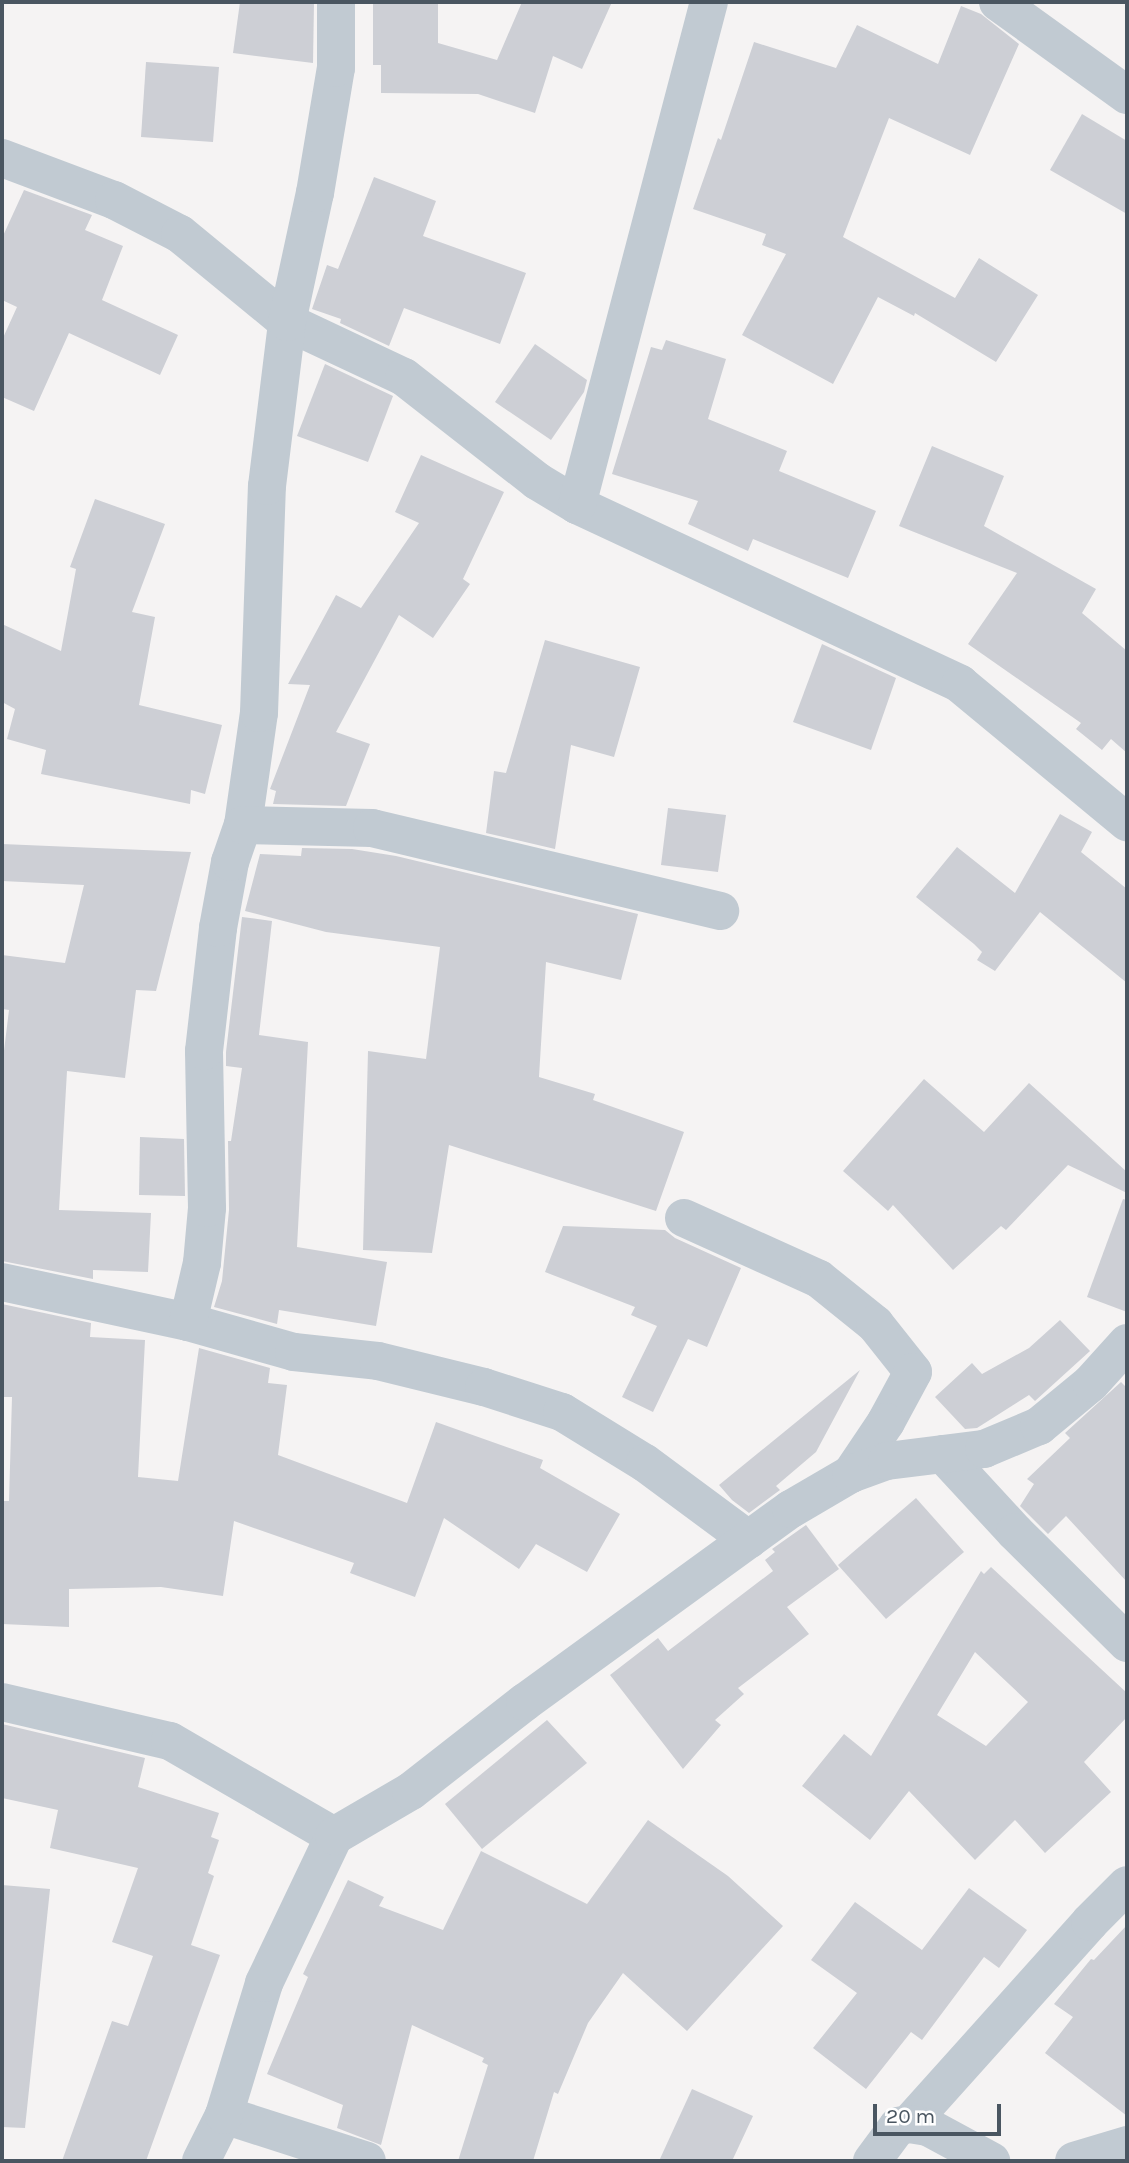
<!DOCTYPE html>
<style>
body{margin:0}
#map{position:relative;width:1129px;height:2163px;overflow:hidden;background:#f5f3f3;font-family:Karla,sans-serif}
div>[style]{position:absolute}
.building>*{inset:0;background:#cdcfd5}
.street>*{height:38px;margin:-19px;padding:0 19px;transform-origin:19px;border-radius:19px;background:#c1cad2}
span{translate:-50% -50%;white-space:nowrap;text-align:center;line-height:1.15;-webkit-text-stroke:7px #fff;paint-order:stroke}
.frame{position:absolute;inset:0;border:4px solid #4a5661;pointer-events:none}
.scale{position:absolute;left:873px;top:2104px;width:128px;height:32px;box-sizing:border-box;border:4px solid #4a5661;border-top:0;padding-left:9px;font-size:21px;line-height:24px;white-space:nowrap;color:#4a5661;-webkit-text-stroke:5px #fff;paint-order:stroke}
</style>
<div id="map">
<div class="building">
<i style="clip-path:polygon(240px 2px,314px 2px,313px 63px,233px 53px)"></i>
<i style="clip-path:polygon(373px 2px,438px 3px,438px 43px,497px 60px,522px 2px,612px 2px,582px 69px,553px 56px,535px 113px,478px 94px,381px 93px,381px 65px,373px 65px)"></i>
<i style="clip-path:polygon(961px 6px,981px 14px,1019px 44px,970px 155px,889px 118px,843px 237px,955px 298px,979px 258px,1038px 295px,996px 362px,915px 313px,914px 316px,878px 297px,833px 384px,742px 335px,786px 254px,762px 245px,766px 234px,693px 209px,718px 138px,721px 140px,754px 42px,836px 68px,857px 25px,938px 64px)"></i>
<i style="clip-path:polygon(146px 62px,219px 67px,213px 142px,141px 137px)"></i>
<i style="clip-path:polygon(1082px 114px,1127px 141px,1127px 214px,1050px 170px)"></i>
<i style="clip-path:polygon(374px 177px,436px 201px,423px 236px,526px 273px,500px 344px,404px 308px,389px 346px,340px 323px,341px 319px,312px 309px,327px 265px,338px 269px)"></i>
<i style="clip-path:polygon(24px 190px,92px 215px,85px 230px,123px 246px,102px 300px,178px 335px,160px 375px,69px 333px,34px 411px,2px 397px,2px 340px,17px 307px,2px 300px,2px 238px)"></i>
<i style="clip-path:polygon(666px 340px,726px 359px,708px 419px,787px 451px,779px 471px,876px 511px,848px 578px,753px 539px,748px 551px,688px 524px,698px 501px,612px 474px,651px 347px,662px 350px)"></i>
<i style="clip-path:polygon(535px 344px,587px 380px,584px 392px,551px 440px,495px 402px)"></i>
<i style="clip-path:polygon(325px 364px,393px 396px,368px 462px,297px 436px)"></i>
<i style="clip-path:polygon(932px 446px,1004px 476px,984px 526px,1096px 589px,1082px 613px,1127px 651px,1127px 753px,1111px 739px,1102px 750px,1076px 729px,1081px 723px,968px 644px,1017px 573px,899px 526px)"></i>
<i style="clip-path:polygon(421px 455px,504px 492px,463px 579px,470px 584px,433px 638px,399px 615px,336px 732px,370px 744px,346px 806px,273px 804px,276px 791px,270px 789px,310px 685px,288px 684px,336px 595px,361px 608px,419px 523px,395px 512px)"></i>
<i style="clip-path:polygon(95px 499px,165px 524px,132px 612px,155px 617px,139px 705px,222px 725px,205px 794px,191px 790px,190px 804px,41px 774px,46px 750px,7px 739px,15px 709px,2px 702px,2px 624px,61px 651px,76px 569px,70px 567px)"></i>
<i style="clip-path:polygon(545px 640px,640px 667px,614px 757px,571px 745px,555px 849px,486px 833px,494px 771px,506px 773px)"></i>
<i style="clip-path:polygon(822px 644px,896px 678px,871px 750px,793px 722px)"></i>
<i style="clip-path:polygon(668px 808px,726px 815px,718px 872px,661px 865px)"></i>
<i style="clip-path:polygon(1060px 814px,1092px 832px,1081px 852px,1127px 889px,1127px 983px,1040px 912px,995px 971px,977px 960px,982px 952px,974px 944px,916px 897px,957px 847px,1015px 893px)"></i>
<i style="clip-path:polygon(2px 844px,191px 852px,156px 991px,136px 990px,125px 1078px,67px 1071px,59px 1210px,151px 1213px,148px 1272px,93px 1270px,93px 1279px,2px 1261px,2px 1067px,9px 1010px,2px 1009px,2px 955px,65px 963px,84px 885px,2px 881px)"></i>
<i style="clip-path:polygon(302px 848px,352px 849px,396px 856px,638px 914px,621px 980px,546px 962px,539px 1077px,595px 1094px,593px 1100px,684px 1132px,656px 1211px,449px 1145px,432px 1253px,363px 1250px,368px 1051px,426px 1059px,440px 947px,326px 932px,245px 911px,260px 854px,301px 856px)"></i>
<i style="clip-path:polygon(242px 917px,272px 921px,259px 1035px,308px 1042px,297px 1247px,387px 1262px,376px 1326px,279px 1310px,277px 1324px,214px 1307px,222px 1281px,229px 1210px,228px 1141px,231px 1141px,242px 1068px,226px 1066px,226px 1052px)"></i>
<i style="clip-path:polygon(924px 1079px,984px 1132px,1029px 1083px,1127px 1172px,1127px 1193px,1068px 1165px,1006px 1230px,1001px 1226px,953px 1270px,893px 1205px,888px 1211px,843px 1171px)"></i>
<i style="clip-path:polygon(140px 1137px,184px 1139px,185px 1196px,139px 1195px)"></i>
<i style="clip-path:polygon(1123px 1199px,1127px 1200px,1127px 1312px,1087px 1297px)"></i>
<i style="clip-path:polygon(563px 1226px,665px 1230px,675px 1238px,741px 1268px,707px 1347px,688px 1339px,653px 1412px,622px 1397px,657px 1326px,631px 1315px,635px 1307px,545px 1272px)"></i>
<i style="clip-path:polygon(2px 1304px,91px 1323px,90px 1337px,145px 1340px,138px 1477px,178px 1481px,199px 1348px,270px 1368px,268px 1383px,287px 1385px,278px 1455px,407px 1503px,436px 1422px,543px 1460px,540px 1468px,620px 1514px,587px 1572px,536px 1544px,519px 1569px,444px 1518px,415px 1597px,350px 1573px,354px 1563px,234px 1521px,223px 1596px,161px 1587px,69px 1589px,69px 1627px,2px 1624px,2px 1501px,9px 1501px,12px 1397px,2px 1397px)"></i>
<i style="clip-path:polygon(1060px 1320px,1090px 1351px,1035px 1401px,1029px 1395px,977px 1428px,965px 1429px,935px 1397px,972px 1363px,982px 1374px,1029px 1348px)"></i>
<i style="clip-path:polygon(860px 1370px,816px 1452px,776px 1486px,780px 1490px,749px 1513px,732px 1500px,719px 1485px)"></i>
<i style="clip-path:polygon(1121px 1382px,1127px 1388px,1127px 1582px,1066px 1516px,1048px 1534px,1020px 1506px,1034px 1484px,1027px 1479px,1070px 1438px,1065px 1433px)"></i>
<i style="clip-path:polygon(916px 1498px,964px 1552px,886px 1619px,838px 1565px)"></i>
<i style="clip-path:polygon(806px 1525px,839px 1569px,787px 1607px,809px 1634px,738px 1688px,744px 1694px,715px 1720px,721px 1725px,683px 1769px,610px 1675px,658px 1638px,668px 1651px,773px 1571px,765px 1560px,775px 1552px,772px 1549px)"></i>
<i style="clip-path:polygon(evenodd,991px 1567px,1127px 1693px,1127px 1717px,1084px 1762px,1111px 1792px,1045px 1853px,1015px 1820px,975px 1860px,909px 1791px,870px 1840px,802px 1786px,844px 1734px,871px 1756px,981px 1571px,984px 1574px,991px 1567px,975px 1652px,1028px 1702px,986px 1746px,937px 1715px,975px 1652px)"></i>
<i style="clip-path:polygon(547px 1720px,587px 1763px,482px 1849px,445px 1804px)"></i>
<i style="clip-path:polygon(2px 1724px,145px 1758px,138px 1787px,219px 1813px,211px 1837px,219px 1840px,208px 1873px,214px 1876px,191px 1945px,220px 1955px,146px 2161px,62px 2161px,112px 2021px,128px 2026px,153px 1956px,112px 1942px,138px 1868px,50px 1848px,58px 1810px,2px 1798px)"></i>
<i style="clip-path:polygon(648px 1820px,728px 1876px,783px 1926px,687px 2031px,623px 1973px,588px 2023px,558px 2094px,554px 2092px,533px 2161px,458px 2161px,488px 2065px,482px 2062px,484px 2058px,412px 2025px,381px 2145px,337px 2128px,343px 2105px,267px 2074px,308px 1977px,303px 1974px,348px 1880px,384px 1897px,379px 1906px,443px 1930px,481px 1851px,587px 1904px)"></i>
<i style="clip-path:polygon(2px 1885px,50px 1889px,25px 2128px,2px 2127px)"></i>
<i style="clip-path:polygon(969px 1888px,1027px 1930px,999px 1968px,984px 1957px,922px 2040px,911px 2032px,866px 2089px,813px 2048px,857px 1993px,811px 1960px,855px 1902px,922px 1950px)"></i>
<i style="clip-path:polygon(1127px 1925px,1127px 2116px,1045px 2053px,1073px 2017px,1054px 2004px,1091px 1959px,1094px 1960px)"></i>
<i style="clip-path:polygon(692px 2089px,753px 2116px,732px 2161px,659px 2161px)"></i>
</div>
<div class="street">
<i style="left:998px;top:2px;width:159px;rotate:35.8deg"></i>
<i style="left:2px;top:158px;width:120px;rotate:20.6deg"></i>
<i style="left:114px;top:200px;width:74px;rotate:27.3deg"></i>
<i style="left:180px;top:234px;width:139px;rotate:39.4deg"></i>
<i style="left:287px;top:322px;width:129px;rotate:25.2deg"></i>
<i style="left:404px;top:377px;width:169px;rotate:38deg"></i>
<i style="left:537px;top:481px;width:47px;rotate:31deg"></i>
<i style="left:577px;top:505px;width:423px;rotate:25deg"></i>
<i style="left:960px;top:684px;width:217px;rotate:39.6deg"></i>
<i style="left:577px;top:505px;width:520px;rotate:-75.3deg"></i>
<i style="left:243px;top:825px;width:113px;rotate:-81.9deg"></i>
<i style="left:259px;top:713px;width:227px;rotate:-88deg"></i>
<i style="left:267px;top:486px;width:165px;rotate:-83deg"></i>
<i style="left:287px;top:322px;width:132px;rotate:-77.8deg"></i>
<i style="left:315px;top:193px;width:127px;rotate:-80.5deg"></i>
<i style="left:336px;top:68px;width:66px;rotate:-90deg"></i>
<i style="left:684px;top:1218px;width:148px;rotate:24.3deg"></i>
<i style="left:819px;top:1279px;width:72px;rotate:38.8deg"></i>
<i style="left:875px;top:1324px;width:61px;rotate:51.6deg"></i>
<i style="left:913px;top:1372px;width:57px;rotate:118.4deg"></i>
<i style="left:886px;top:1422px;width:63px;rotate:123.9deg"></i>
<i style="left:2px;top:1282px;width:190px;rotate:12.1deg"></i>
<i style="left:188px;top:1322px;width:110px;rotate:15.8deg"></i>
<i style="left:294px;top:1352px;width:84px;rotate:6.1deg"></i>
<i style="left:378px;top:1361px;width:109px;rotate:13.8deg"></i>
<i style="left:484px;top:1387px;width:82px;rotate:17.8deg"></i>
<i style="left:562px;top:1412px;width:97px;rotate:31.6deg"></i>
<i style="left:645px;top:1463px;width:129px;rotate:36.5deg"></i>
<i style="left:188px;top:1322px;width:61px;rotate:-76.7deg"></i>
<i style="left:202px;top:1263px;width:55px;rotate:-84.8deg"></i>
<i style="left:207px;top:1208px;width:157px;rotate:-91.1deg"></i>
<i style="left:204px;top:1051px;width:124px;rotate:-83.5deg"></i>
<i style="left:218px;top:928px;width:67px;rotate:-79.7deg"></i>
<i style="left:230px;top:862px;width:39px;rotate:-71deg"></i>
<i style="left:243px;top:825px;width:129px;rotate:1.3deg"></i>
<i style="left:372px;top:828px;width:358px;rotate:13.4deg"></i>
<i style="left:943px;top:1454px;width:106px;rotate:47.3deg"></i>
<i style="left:1015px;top:1532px;width:158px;rotate:44.7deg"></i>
<i style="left:2px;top:1702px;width:172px;rotate:13.1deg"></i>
<i style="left:170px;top:1741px;width:190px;rotate:30.1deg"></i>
<i style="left:224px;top:2115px;width:150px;rotate:17.8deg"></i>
<i style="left:909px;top:2124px;width:271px;rotate:-48.1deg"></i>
<i style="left:1090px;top:1922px;width:52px;rotate:-45deg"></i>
<i style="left:201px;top:2161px;width:51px;rotate:-63.4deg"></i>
<i style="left:224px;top:2115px;width:138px;rotate:-73.1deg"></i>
<i style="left:264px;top:1983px;width:163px;rotate:-64.5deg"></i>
<i style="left:334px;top:1836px;width:89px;rotate:-30.3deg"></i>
<i style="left:411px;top:1791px;width:145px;rotate:-38deg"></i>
<i style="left:525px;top:1702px;width:329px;rotate:-36deg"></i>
<i style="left:791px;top:1509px;width:69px;rotate:-30.3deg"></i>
<i style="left:851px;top:1474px;width:38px;rotate:-20deg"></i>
<i style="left:887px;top:1461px;width:98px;rotate:-7.1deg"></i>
<i style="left:984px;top:1449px;width:60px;rotate:-22.7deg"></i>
<i style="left:1039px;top:1426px;width:67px;rotate:-39.6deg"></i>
<i style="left:1091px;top:1383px;width:54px;rotate:-48deg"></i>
<i style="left:872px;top:2161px;width:44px;rotate:-53.4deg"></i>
<i style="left:898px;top:2126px;width:11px;rotate:-10deg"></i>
<i style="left:909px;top:2124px;width:19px;rotate:9deg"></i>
<i style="left:928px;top:2127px;width:72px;rotate:28.4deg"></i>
<i style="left:1074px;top:2161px;width:55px;rotate:-16.8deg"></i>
</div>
<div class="frame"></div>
<div class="scale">20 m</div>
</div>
